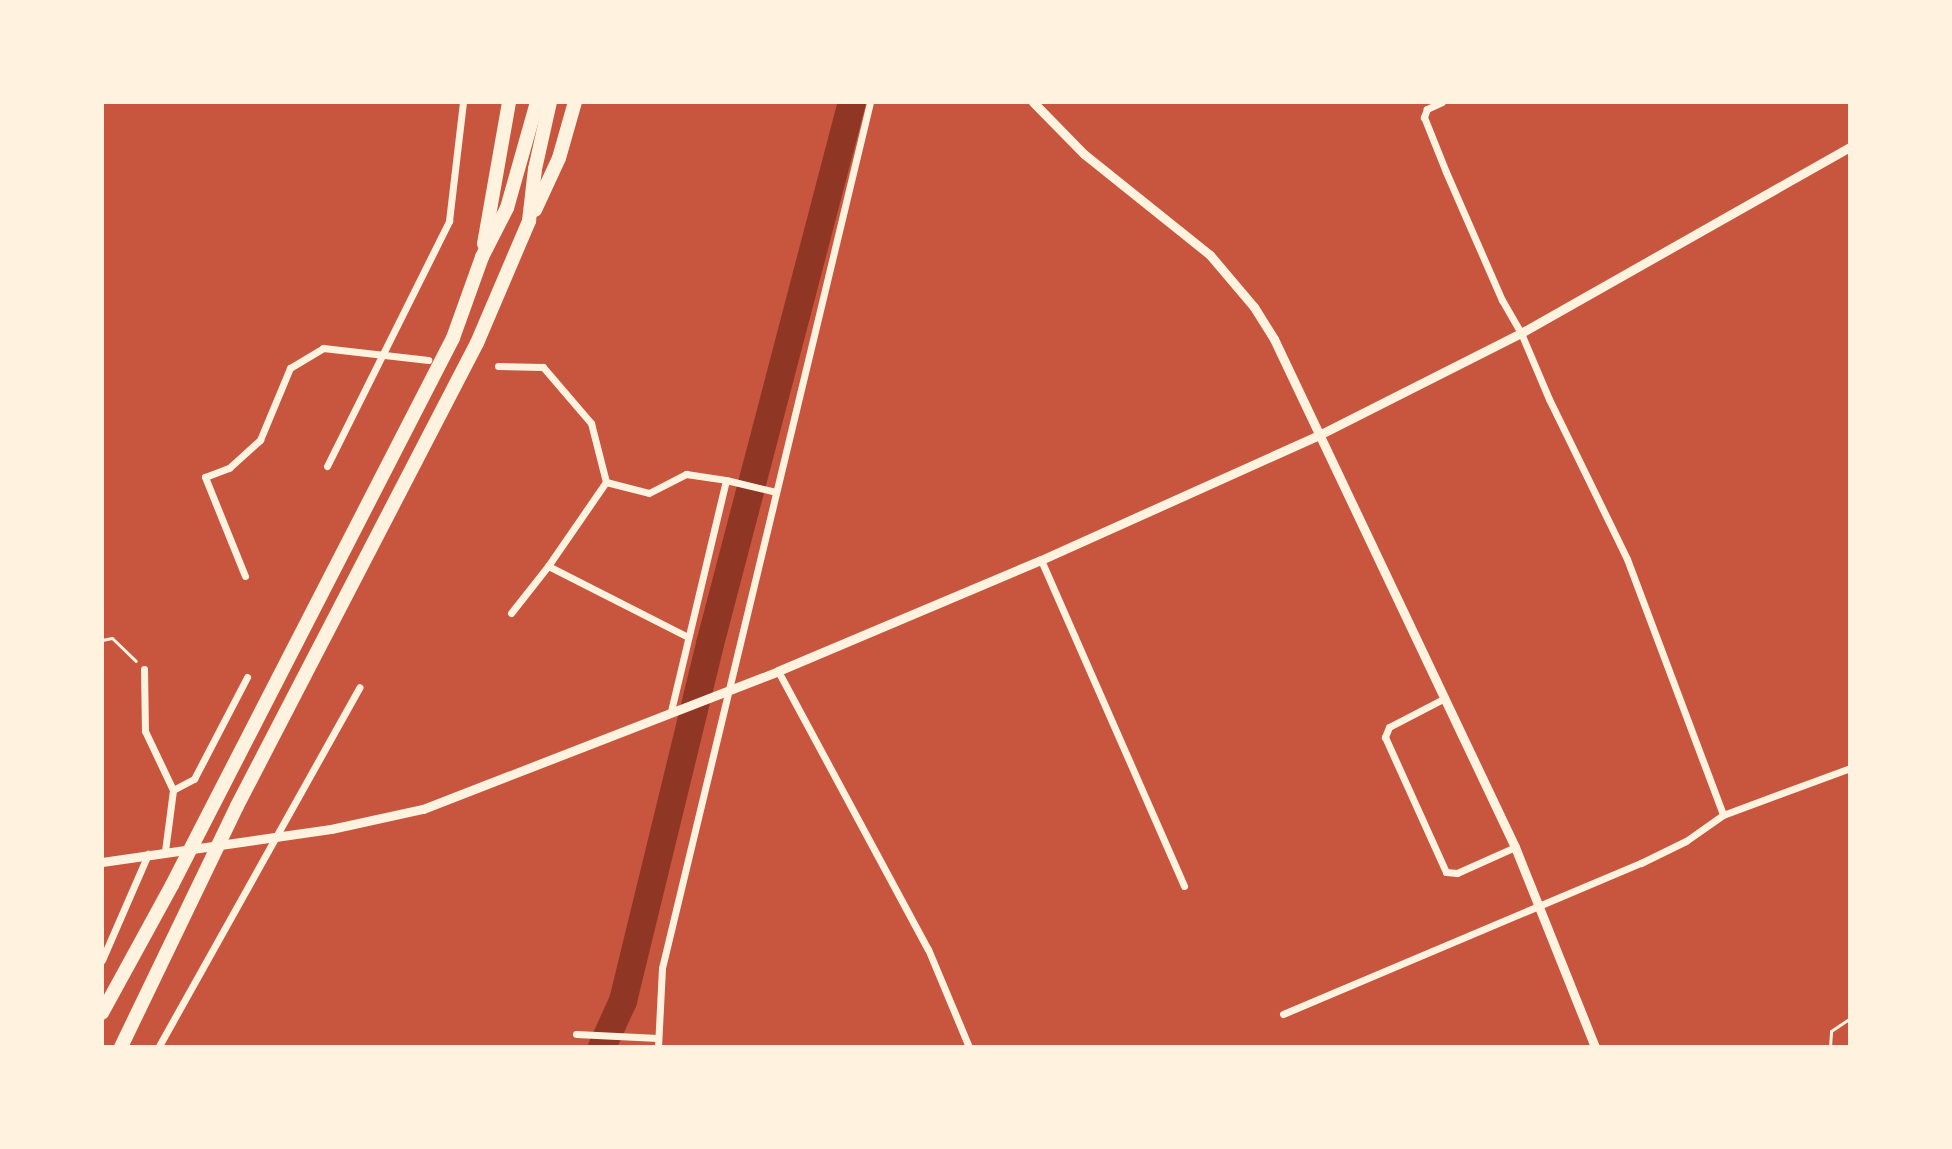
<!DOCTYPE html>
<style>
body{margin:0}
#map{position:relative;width:1952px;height:1149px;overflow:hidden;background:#c8553d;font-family:"Playfair Display",serif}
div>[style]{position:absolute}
.river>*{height:28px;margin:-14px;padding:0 14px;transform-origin:14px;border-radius:14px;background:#8f3625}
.path>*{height:3px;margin:-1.5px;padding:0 1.5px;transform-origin:1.5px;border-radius:1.5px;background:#fff3e0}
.minor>*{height:7px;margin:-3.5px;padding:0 3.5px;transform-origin:3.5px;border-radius:3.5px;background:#fff3e0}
.tertiary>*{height:9px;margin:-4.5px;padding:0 4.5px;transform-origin:4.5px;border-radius:4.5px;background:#fff3e0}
.motorway>*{height:14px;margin:-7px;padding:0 7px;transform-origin:7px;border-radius:7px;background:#fff3e0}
span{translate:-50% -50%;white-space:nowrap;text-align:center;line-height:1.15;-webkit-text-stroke:7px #fff3e0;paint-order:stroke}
.frame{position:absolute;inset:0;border:104px solid #fff3e0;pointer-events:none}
</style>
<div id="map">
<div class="river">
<i style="left:602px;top:1047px;width:51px;rotate:-65.5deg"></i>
<i style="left:623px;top:1001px;width:367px;rotate:-76.3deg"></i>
<i style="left:710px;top:644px;width:560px;rotate:-75.32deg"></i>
</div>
<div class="path">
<i style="left:102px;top:640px;width:10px;rotate:-11deg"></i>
<i style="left:112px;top:638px;width:33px;rotate:44deg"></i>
<i style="left:1830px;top:1047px;width:16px;rotate:-86deg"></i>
<i style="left:1831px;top:1031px;width:23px;rotate:-34deg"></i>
</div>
<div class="minor">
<i style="left:1442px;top:102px;width:17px;rotate:155deg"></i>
<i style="left:1427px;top:109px;width:9px;rotate:111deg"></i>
<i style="left:1424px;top:117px;width:59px;rotate:68.2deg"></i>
<i style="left:1446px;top:172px;width:140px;rotate:66.4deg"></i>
<i style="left:1502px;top:300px;width:38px;rotate:60deg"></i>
<i style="left:1521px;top:333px;width:72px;rotate:67deg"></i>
<i style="left:1549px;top:399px;width:178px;rotate:64deg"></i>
<i style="left:1627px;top:559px;width:273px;rotate:69.4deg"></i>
<i style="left:498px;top:366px;width:45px;rotate:1.3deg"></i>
<i style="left:543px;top:367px;width:74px;rotate:49.4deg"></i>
<i style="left:591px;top:423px;width:61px;rotate:75.7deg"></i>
<i style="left:327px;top:466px;width:274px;rotate:-63.5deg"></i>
<i style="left:449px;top:221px;width:120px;rotate:-83.3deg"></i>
<i style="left:1041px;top:560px;width:356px;rotate:66.3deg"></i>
<i style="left:245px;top:576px;width:107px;rotate:-112deg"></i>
<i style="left:205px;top:477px;width:26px;rotate:-21deg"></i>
<i style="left:229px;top:468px;width:42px;rotate:-42.1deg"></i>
<i style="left:260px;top:440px;width:78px;rotate:-67.4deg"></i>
<i style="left:290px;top:368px;width:39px;rotate:-31deg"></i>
<i style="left:323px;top:348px;width:106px;rotate:6.5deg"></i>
<i style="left:511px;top:613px;width:60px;rotate:-51.8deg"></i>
<i style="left:688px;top:637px;width:157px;rotate:-153.1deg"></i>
<i style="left:548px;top:566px;width:102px;rotate:-55.4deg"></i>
<i style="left:606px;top:482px;width:44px;rotate:14.3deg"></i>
<i style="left:649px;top:493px;width:42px;rotate:-27.2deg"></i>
<i style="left:686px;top:474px;width:40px;rotate:8.5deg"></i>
<i style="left:144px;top:669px;width:62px;rotate:89.1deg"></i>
<i style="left:145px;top:731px;width:65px;rotate:64.6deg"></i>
<i style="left:778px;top:671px;width:316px;rotate:61.7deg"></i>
<i style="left:928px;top:949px;width:106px;rotate:67.3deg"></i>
<i style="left:1445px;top:698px;width:63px;rotate:152.6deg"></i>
<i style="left:1389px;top:727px;width:11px;rotate:112deg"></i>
<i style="left:1385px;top:737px;width:148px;rotate:65.7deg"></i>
<i style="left:1446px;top:872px;width:11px;rotate:5deg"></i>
<i style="left:1457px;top:873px;width:64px;rotate:-24.1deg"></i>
<i style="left:671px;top:711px;width:237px;rotate:-76.6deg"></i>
<i style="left:726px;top:480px;width:51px;rotate:13.5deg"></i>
<i style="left:165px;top:851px;width:62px;rotate:-82.5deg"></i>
<i style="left:173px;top:790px;width:24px;rotate:-28deg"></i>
<i style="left:194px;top:779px;width:115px;rotate:-62.5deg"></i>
<i style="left:102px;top:960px;width:116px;rotate:-66.5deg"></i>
<i style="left:1283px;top:1014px;width:389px;rotate:-22.9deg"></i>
<i style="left:1641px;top:863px;width:50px;rotate:-26.1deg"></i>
<i style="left:1686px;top:841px;width:45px;rotate:-35.1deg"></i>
<i style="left:1723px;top:815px;width:135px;rotate:-20.3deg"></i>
<i style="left:576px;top:1034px;width:82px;rotate:2.8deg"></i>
<i style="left:159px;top:1046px;width:411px;rotate:-60.8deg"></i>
<i style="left:658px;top:1047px;width:79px;rotate:-87.1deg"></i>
<i style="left:662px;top:968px;width:891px;rotate:-76.49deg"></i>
</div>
<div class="tertiary">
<i style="left:1033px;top:102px;width:73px;rotate:45.6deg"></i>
<i style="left:1084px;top:154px;width:161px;rotate:38.7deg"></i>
<i style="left:1210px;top:255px;width:68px;rotate:49.8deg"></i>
<i style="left:1254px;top:307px;width:38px;rotate:58deg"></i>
<i style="left:1274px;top:339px;width:562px;rotate:64.62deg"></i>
<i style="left:1515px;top:847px;width:215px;rotate:68.2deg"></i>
<i style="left:102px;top:862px;width:231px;rotate:-8.2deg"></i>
<i style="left:331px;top:829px;width:94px;rotate:-12.3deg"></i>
<i style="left:423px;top:809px;width:381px;rotate:-21.2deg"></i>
<i style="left:778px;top:671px;width:285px;rotate:-22.9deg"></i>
<i style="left:1041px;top:560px;width:307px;rotate:-24.2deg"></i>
<i style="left:1321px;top:434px;width:224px;rotate:-26.8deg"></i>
<i style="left:1521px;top:333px;width:378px;rotate:-29.5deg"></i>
</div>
<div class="motorway">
<i style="left:535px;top:210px;width:57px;rotate:-65.2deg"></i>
<i style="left:559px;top:158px;width:58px;rotate:-74.1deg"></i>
<i style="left:484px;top:244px;width:144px;rotate:-80deg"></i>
<i style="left:102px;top:1013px;width:146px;rotate:-61.3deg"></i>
<i style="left:172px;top:885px;width:615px;rotate:-62.81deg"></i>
<i style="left:453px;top:338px;width:86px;rotate:-70.3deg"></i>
<i style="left:482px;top:257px;width:55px;rotate:-63deg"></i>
<i style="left:507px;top:208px;width:110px;rotate:-74.2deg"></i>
<i style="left:121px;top:1047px;width:267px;rotate:-64.3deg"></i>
<i style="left:237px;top:806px;width:522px;rotate:-62.6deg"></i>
<i style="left:477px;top:343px;width:133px;rotate:-66.9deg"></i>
<i style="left:529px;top:221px;width:52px;rotate:-83.4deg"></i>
<i style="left:535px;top:169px;width:69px;rotate:-77.4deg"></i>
</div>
<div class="frame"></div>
</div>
